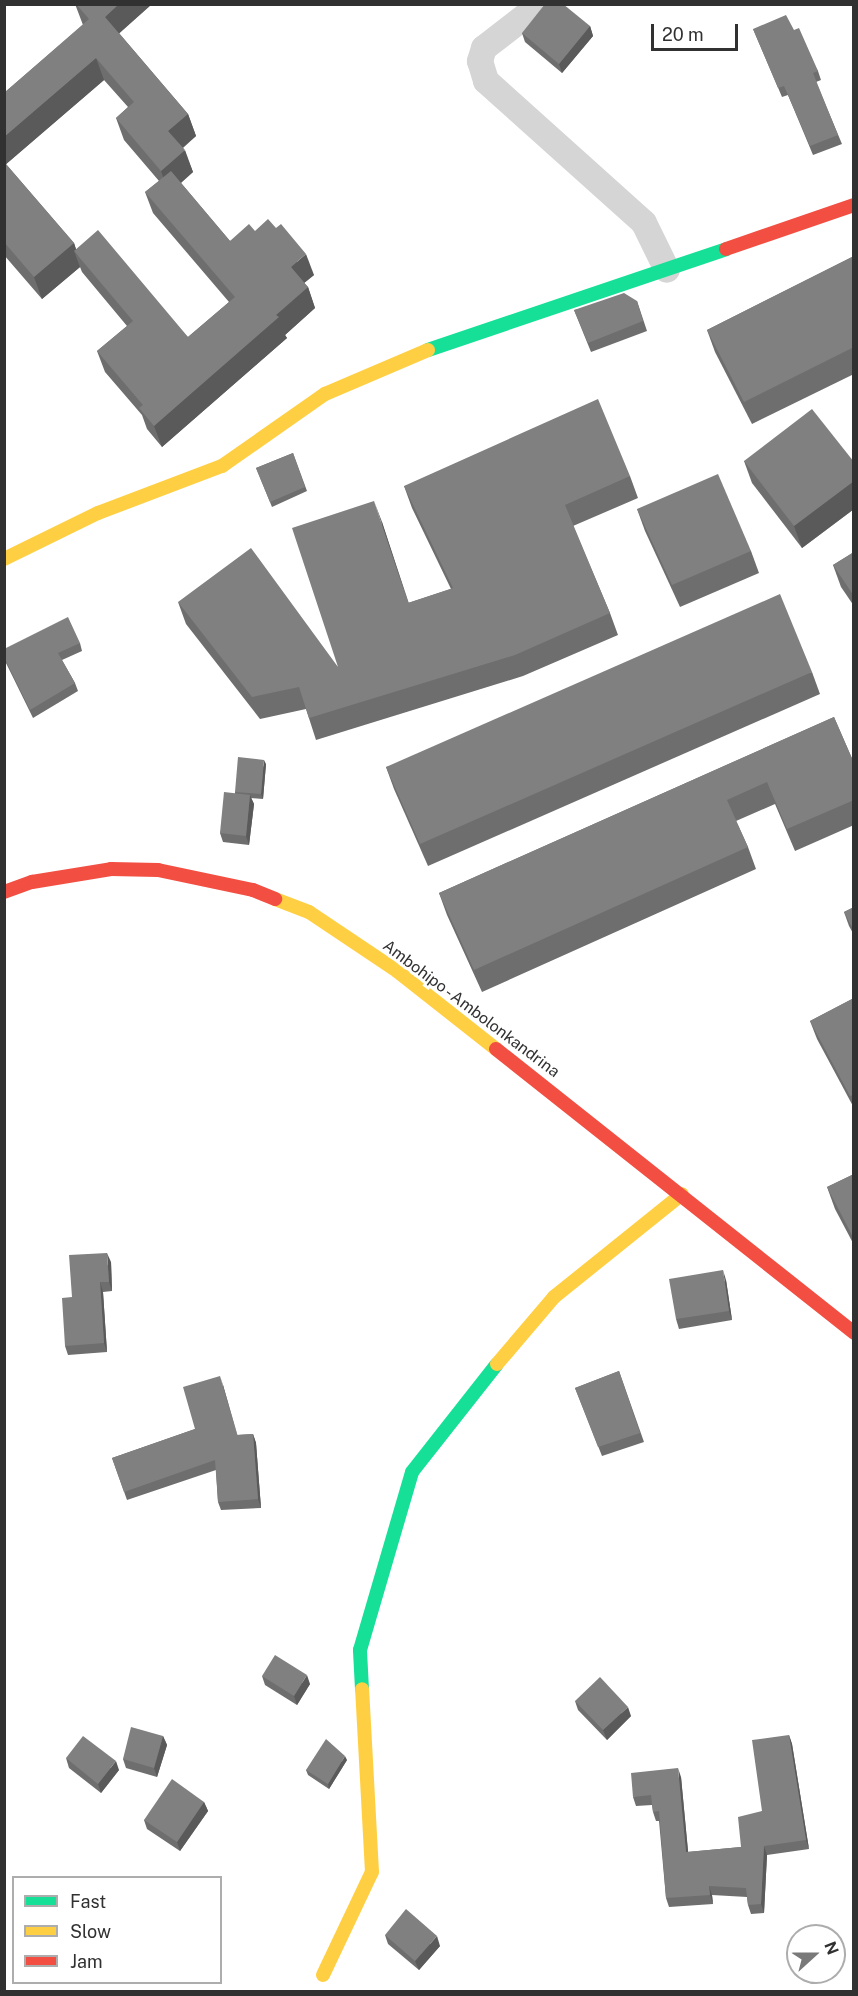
<!DOCTYPE html>
<style>
body{margin:0}
#map{position:relative;width:858px;height:1996px;overflow:hidden;background:#fff;font-family:"Public Sans",sans-serif}
div>[style]{position:absolute}
.street>*{height:26px;margin:-13px;padding:0 13px;transform-origin:13px;border-radius:13px;background:#d5d5d5}
.fast>*{height:14px;margin:-7px;padding:0 7px;transform-origin:7px;border-radius:7px;background:#16e098}
.slow>*{height:14px;margin:-7px;padding:0 7px;transform-origin:7px;border-radius:7px;background:#ffcf43}
.jam>*{height:14px;margin:-7px;padding:0 7px;transform-origin:7px;border-radius:7px;background:#f24e42}
.wall>*{inset:0;background:#6e6e6e}
.shaded-wall>*{inset:0;background:#5a5a5a}
.building>*{inset:0;background:#808080}
span{translate:-50% -50%;white-space:nowrap;text-align:center;line-height:1.15;-webkit-text-stroke:6px #fff;paint-order:stroke}
.street-label{font-size:16px;color:#313131}
.frame{position:absolute;inset:0;border:6px solid #313131;pointer-events:none}
.legend{position:absolute;left:12px;top:1876px;width:210px;height:108px;box-sizing:border-box;background:#fff;border:2px solid #adadad;margin:0;padding:8px 10px;list-style:none;font-size:18px;color:#313131}
.legend li{display:flex;align-items:center;gap:12px;height:30px}
.legend b{width:30px;border:2px solid #adadad}
.north{position:absolute;left:786px;top:1924px;width:60px;height:60px;box-sizing:border-box;background:#fff;border:2px solid #adadad;border-radius:50%;rotate:69deg;font-size:16px;font-weight:700;line-height:24px;text-align:center;color:#313131}
.north::after{content:'';display:block;margin:auto;width:21px;height:27px;background:#797979;clip-path:polygon(50% 0,100% 100%,50% 72%,0 100%)}
.scale{position:absolute;left:651px;top:24px;width:87px;height:27px;box-sizing:border-box;border:3px solid #313131;border-top:0;padding-left:8px;font-size:18px;line-height:21px;white-space:nowrap;color:#313131;-webkit-text-stroke:4px #fff;paint-order:stroke}
</style>
<div id="map">
<div class="street">
<i style="left:541px;top:4px;width:72px;rotate:142.3deg"></i>
<i style="left:484px;top:48px;width:14px;rotate:107deg"></i>
<i style="left:480px;top:61px;width:21px;rotate:73deg"></i>
<i style="left:486px;top:81px;width:212px;rotate:41.9deg"></i>
<i style="left:644px;top:223px;width:52px;rotate:63.9deg"></i>
</div>
<div class="fast">
<i style="left:428px;top:350px;width:315px;rotate:-18.7deg"></i>
<i style="left:362px;top:1689px;width:39px;rotate:-93deg"></i>
<i style="left:360px;top:1650px;width:185px;rotate:-73.7deg"></i>
<i style="left:412px;top:1472px;width:137px;rotate:-51.8deg"></i>
</div>
<div class="slow">
<i style="left:4px;top:559px;width:105px;rotate:-26.1deg"></i>
<i style="left:98px;top:513px;width:133px;rotate:-20.8deg"></i>
<i style="left:222px;top:466px;width:126px;rotate:-35deg"></i>
<i style="left:325px;top:394px;width:112px;rotate:-23.1deg"></i>
<i style="left:275px;top:899px;width:36px;rotate:21deg"></i>
<i style="left:309px;top:912px;width:106px;rotate:33.8deg"></i>
<i style="left:397px;top:971px;width:126px;rotate:38.2deg"></i>
<i style="left:497px;top:1364px;width:88px;rotate:-49.6deg"></i>
<i style="left:554px;top:1297px;width:164px;rotate:-38.8deg"></i>
<i style="left:323px;top:1975px;width:114px;rotate:-64.6deg"></i>
<i style="left:372px;top:1872px;width:183px;rotate:-93.1deg"></i>
</div>
<div class="jam">
<i style="left:726px;top:249px;width:135px;rotate:-19deg"></i>
<i style="left:4px;top:892px;width:30px;rotate:-20deg"></i>
<i style="left:32px;top:882px;width:80px;rotate:-9.3deg"></i>
<i style="left:111px;top:869px;width:47px;rotate:1.2deg"></i>
<i style="left:158px;top:870px;width:97px;rotate:11.9deg"></i>
<i style="left:253px;top:890px;width:24px;rotate:22deg"></i>
<i style="left:496px;top:1049px;width:457px;rotate:38.4deg"></i>
</div>
<div class="wall">
<i style="clip-path:polygon(evenodd,75px 4px,152px 4px,119px 33px,188px 114px,196px 136px,183px 148px,193px 172px,181px 183px,230px 241px,255px 231px,314px 275px,304px 283px,308px 287px,315px 308px,285px 335px,287px 338px,162px 447px,147px 429px,142px 415px,105px 372px,97px 351px,127px 326px,82px 272px,80px 267px,42px 299px,4px 255px,4px 93px,83px 25px,75px 4px,104px 80px,128px 107px,116px 118px,124px 140px,159px 181px,145px 192px,153px 213px,229px 302px,188px 337px,76px 249px,74px 243px,6px 164px,104px 80px)"></i>
<i style="clip-path:polygon(590px 26px,593px 36px,562px 73px,525px 42px,522px 33px)"></i>
<i style="clip-path:polygon(753px 29px,794px 30px,818px 71px,821px 80px,816px 82px,842px 144px,813px 155px,788px 95px,782px 97px)"></i>
<i style="clip-path:polygon(854px 256px,854px 374px,752px 424px,715px 352px,707px 330px)"></i>
<i style="clip-path:polygon(637px 301px,647px 331px,591px 352px,574px 310px)"></i>
<i style="clip-path:polygon(293px 453px,307px 491px,272px 507px,256px 468px)"></i>
<i style="clip-path:polygon(744px 461px,854px 462px,854px 509px,802px 548px,752px 483px)"></i>
<i style="clip-path:polygon(630px 476px,638px 498px,573px 526px,610px 613px,618px 635px,523px 676px,316px 740px,306px 709px,260px 719px,186px 624px,178px 602px,338px 667px,382px 522px,408px 603px,451px 589px,412px 508px,404px 486px)"></i>
<i style="clip-path:polygon(637px 509px,751px 551px,759px 573px,680px 607px,645px 531px)"></i>
<i style="clip-path:polygon(854px 552px,854px 606px,841px 587px,833px 565px)"></i>
<i style="clip-path:polygon(80px 643px,82px 651px,62px 660px,75px 683px,78px 691px,33px 718px,4px 659px,4px 649px)"></i>
<i style="clip-path:polygon(812px 672px,820px 694px,428px 866px,394px 789px,386px 767px)"></i>
<i style="clip-path:polygon(834px 717px,854px 763px,854px 825px,795px 851px,775px 804px,736px 821px,748px 847px,756px 869px,482px 992px,447px 915px,439px 893px)"></i>
<i style="clip-path:polygon(266px 764px,263px 799px,251px 798px,254px 804px,249px 845px,223px 842px,220px 833px,235px 793px,235px 792px)"></i>
<i style="clip-path:polygon(854px 907px,854px 935px,849px 926px,844px 912px)"></i>
<i style="clip-path:polygon(854px 998px,854px 1108px,817px 1039px,810px 1021px)"></i>
<i style="clip-path:polygon(854px 1174px,854px 1245px,835px 1209px,827px 1187px)"></i>
<i style="clip-path:polygon(111px 1262px,112px 1291px,103px 1292px,107px 1352px,68px 1355px,65px 1346px,72px 1297px)"></i>
<i style="clip-path:polygon(726px 1280px,732px 1320px,679px 1329px,676px 1319px)"></i>
<i style="clip-path:polygon(619px 1371px,644px 1442px,602px 1456px,575px 1388px)"></i>
<i style="clip-path:polygon(223px 1385px,237px 1435px,253px 1434px,256px 1443px,261px 1508px,221px 1510px,218px 1502px,216px 1470px,127px 1500px,112px 1458px,195px 1429px)"></i>
<i style="clip-path:polygon(262px 1676px,310px 1684px,297px 1705px,265px 1685px)"></i>
<i style="clip-path:polygon(575px 1701px,631px 1716px,607px 1740px,578px 1710px)"></i>
<i style="clip-path:polygon(789px 1735px,792px 1744px,809px 1849px,767px 1855px,764px 1913px,751px 1914px,748px 1905px,747px 1897px,712px 1895px,713px 1904px,669px 1907px,666px 1898px,659px 1821px,656px 1821px,653px 1812px,652px 1805px,636px 1806px,633px 1797px,681px 1777px,688px 1852px,741px 1847px,762px 1811px)"></i>
<i style="clip-path:polygon(163px 1736px,167px 1745px,157px 1777px,126px 1768px,123px 1759px)"></i>
<i style="clip-path:polygon(66px 1758px,119px 1770px,101px 1793px,69px 1768px)"></i>
<i style="clip-path:polygon(347px 1760px,329px 1789px,308px 1775px,306px 1770px)"></i>
<i style="clip-path:polygon(204px 1802px,208px 1811px,180px 1851px,147px 1829px,144px 1820px)"></i>
<i style="clip-path:polygon(385px 1935px,440px 1946px,419px 1970px,388px 1944px)"></i>
</div>
<div class="shaded-wall">
<i style="clip-path:polygon(119px 4px,152px 4px,113px 39px,105px 17px)"></i>
<i style="clip-path:polygon(590px 26px,593px 36px,562px 73px,559px 64px)"></i>
<i style="clip-path:polygon(96px 58px,104px 80px,4px 166px,4px 137px)"></i>
<i style="clip-path:polygon(188px 114px,196px 136px,176px 153px,168px 131px)"></i>
<i style="clip-path:polygon(185px 150px,193px 172px,169px 193px,161px 171px)"></i>
<i style="clip-path:polygon(74px 243px,78px 256px,74px 251px,80px 267px,42px 299px,34px 277px)"></i>
<i style="clip-path:polygon(306px 254px,314px 275px,298px 288px,291px 267px)"></i>
<i style="clip-path:polygon(308px 287px,315px 308px,285px 335px,287px 338px,162px 447px,154px 426px,276px 315px)"></i>
<i style="clip-path:polygon(854px 481px,854px 509px,802px 548px,794px 526px)"></i>
<i style="clip-path:polygon(374px 501px,382px 522px,416px 625px,408px 603px)"></i>
<i style="clip-path:polygon(264px 760px,266px 764px,263px 799px,261px 794px)"></i>
<i style="clip-path:polygon(250px 795px,254px 804px,249px 845px,246px 836px)"></i>
<i style="clip-path:polygon(107px 1253px,111px 1262px,112px 1291px,109px 1282px)"></i>
<i style="clip-path:polygon(723px 1270px,726px 1280px,732px 1320px,729px 1311px)"></i>
<i style="clip-path:polygon(100px 1282px,103px 1292px,107px 1352px,104px 1343px)"></i>
<i style="clip-path:polygon(220px 1376px,223px 1385px,240px 1444px,237px 1435px)"></i>
<i style="clip-path:polygon(253px 1434px,256px 1443px,261px 1508px,258px 1499px)"></i>
<i style="clip-path:polygon(307px 1675px,310px 1684px,297px 1705px,294px 1696px)"></i>
<i style="clip-path:polygon(628px 1707px,631px 1716px,607px 1740px,603px 1730px)"></i>
<i style="clip-path:polygon(789px 1735px,792px 1744px,809px 1849px,806px 1840px)"></i>
<i style="clip-path:polygon(163px 1736px,167px 1745px,157px 1777px,154px 1768px)"></i>
<i style="clip-path:polygon(345px 1756px,347px 1760px,329px 1789px,328px 1784px)"></i>
<i style="clip-path:polygon(116px 1761px,119px 1770px,101px 1793px,98px 1784px)"></i>
<i style="clip-path:polygon(678px 1768px,681px 1777px,689px 1861px,686px 1852px)"></i>
<i style="clip-path:polygon(204px 1802px,208px 1811px,180px 1851px,177px 1842px)"></i>
<i style="clip-path:polygon(764px 1846px,767px 1855px,764px 1913px,761px 1904px)"></i>
<i style="clip-path:polygon(709px 1886px,712px 1895px,713px 1904px,710px 1895px)"></i>
<i style="clip-path:polygon(437px 1936px,440px 1946px,419px 1970px,415px 1961px)"></i>
</div>
<div class="building">
<i style="clip-path:polygon(76px 4px,119px 4px,105px 17px,188px 114px,168px 131px,185px 150px,161px 171px,116px 118px,134px 102px,96px 58px,4px 137px,4px 93px,89px 19px)"></i>
<i style="clip-path:polygon(545px 4px,563px 4px,590px 26px,559px 64px,522px 33px)"></i>
<i style="clip-path:polygon(786px 15px,794px 30px,799px 28px,818px 71px,813px 73px,838px 135px,810px 146px,784px 86px,778px 88px,753px 29px)"></i>
<i style="clip-path:polygon(4px 162px,74px 243px,34px 277px,4px 242px)"></i>
<i style="clip-path:polygon(171px 171px,230px 241px,249px 224px,255px 231px,268px 219px,276px 228px,281px 224px,306px 254px,291px 267px,308px 287px,276px 315px,279px 317px,154px 426px,139px 408px,143px 405px,97px 351px,133px 321px,74px 251px,98px 230px,188px 337px,235px 297px,145px 192px)"></i>
<i style="clip-path:polygon(854px 256px,854px 347px,744px 402px,707px 330px)"></i>
<i style="clip-path:polygon(624px 293px,637px 301px,643px 321px,588px 343px,574px 310px)"></i>
<i style="clip-path:polygon(598px 399px,630px 476px,565px 505px,610px 613px,515px 655px,309px 718px,299px 687px,252px 697px,178px 602px,251px 548px,338px 667px,292px 528px,374px 501px,408px 603px,453px 588px,404px 486px)"></i>
<i style="clip-path:polygon(812px 409px,854px 462px,854px 481px,794px 526px,744px 461px)"></i>
<i style="clip-path:polygon(293px 453px,305px 487px,270px 502px,256px 468px)"></i>
<i style="clip-path:polygon(718px 474px,751px 551px,672px 585px,637px 509px)"></i>
<i style="clip-path:polygon(854px 552px,854px 596px,833px 565px)"></i>
<i style="clip-path:polygon(780px 594px,812px 672px,420px 844px,386px 767px)"></i>
<i style="clip-path:polygon(68px 617px,80px 643px,58px 653px,75px 683px,30px 710px,4px 657px,4px 649px)"></i>
<i style="clip-path:polygon(834px 717px,854px 763px,854px 800px,787px 829px,767px 782px,727px 800px,748px 847px,474px 970px,439px 893px)"></i>
<i style="clip-path:polygon(238px 757px,264px 760px,261px 794px,235px 792px)"></i>
<i style="clip-path:polygon(224px 792px,250px 795px,246px 836px,220px 833px)"></i>
<i style="clip-path:polygon(854px 907px,854px 931px,844px 912px)"></i>
<i style="clip-path:polygon(854px 998px,854px 1095px,850px 1096px,810px 1021px)"></i>
<i style="clip-path:polygon(854px 1174px,854px 1239px,827px 1187px)"></i>
<i style="clip-path:polygon(107px 1253px,109px 1282px,100px 1282px,104px 1343px,65px 1346px,62px 1298px,72px 1297px,69px 1255px)"></i>
<i style="clip-path:polygon(723px 1270px,729px 1311px,676px 1319px,669px 1279px)"></i>
<i style="clip-path:polygon(619px 1371px,640px 1433px,598px 1447px,575px 1388px)"></i>
<i style="clip-path:polygon(220px 1376px,237px 1435px,253px 1434px,258px 1499px,218px 1502px,215px 1460px,124px 1492px,112px 1458px,195px 1429px,183px 1387px)"></i>
<i style="clip-path:polygon(275px 1655px,307px 1675px,294px 1696px,262px 1676px)"></i>
<i style="clip-path:polygon(600px 1677px,628px 1707px,603px 1730px,575px 1701px)"></i>
<i style="clip-path:polygon(131px 1727px,163px 1736px,154px 1768px,123px 1759px)"></i>
<i style="clip-path:polygon(789px 1735px,806px 1840px,764px 1846px,761px 1904px,748px 1905px,746px 1888px,709px 1886px,710px 1895px,666px 1898px,659px 1811px,653px 1812px,651px 1795px,633px 1797px,631px 1773px,678px 1768px,686px 1852px,741px 1847px,738px 1817px,762px 1811px,752px 1740px)"></i>
<i style="clip-path:polygon(83px 1736px,116px 1761px,98px 1784px,66px 1758px)"></i>
<i style="clip-path:polygon(326px 1739px,345px 1756px,328px 1784px,306px 1770px)"></i>
<i style="clip-path:polygon(172px 1779px,204px 1802px,177px 1842px,144px 1820px)"></i>
<i style="clip-path:polygon(406px 1909px,437px 1936px,415px 1961px,385px 1935px)"></i>
</div>
<div class="street-label">
<span style="left:471px;top:1009px;rotate:37deg">Ambohipo - Ambolonkandrina</span>
</div>
<div class="frame"></div>
<ul class="legend">
<li><b style="height:8px;background:#16e098"></b>Fast</li>
<li><b style="height:8px;background:#ffcf43"></b>Slow</li>
<li><b style="height:8px;background:#f24e42"></b>Jam</li>
</ul>
<div class="north">N</div>
<div class="scale">20 m</div>
</div>
